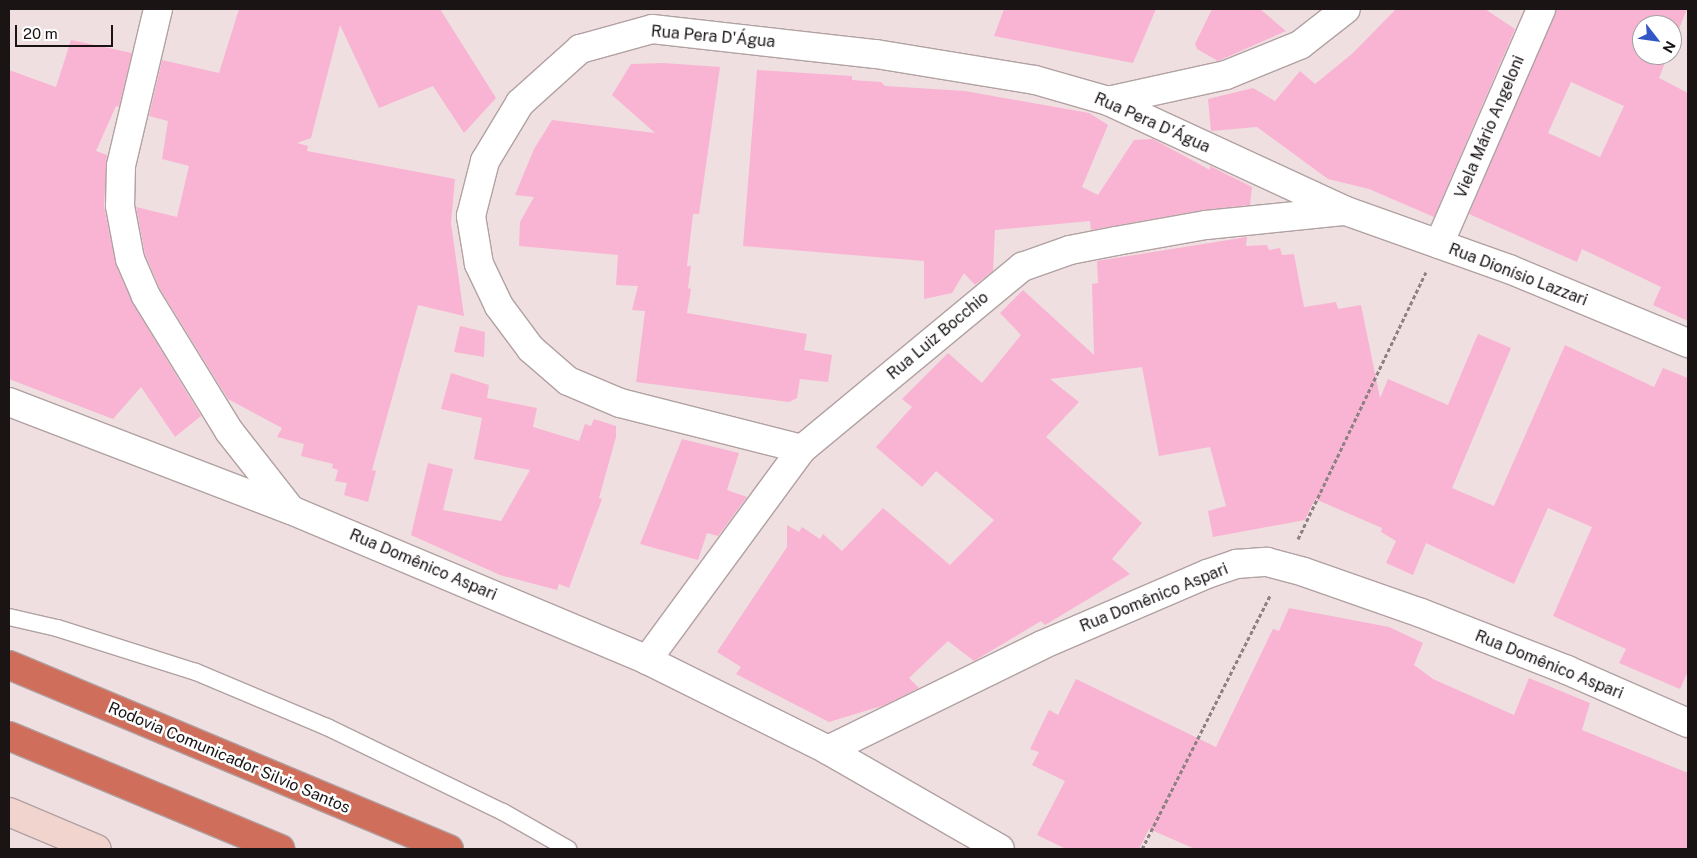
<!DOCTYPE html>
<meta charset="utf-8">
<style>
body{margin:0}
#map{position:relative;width:1697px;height:858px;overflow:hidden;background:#f0dfe0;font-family:"Public Sans",sans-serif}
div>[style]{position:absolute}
.building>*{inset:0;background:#f8b4d2}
.path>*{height:3px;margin-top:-1.5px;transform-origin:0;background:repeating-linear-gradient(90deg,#8d8182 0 4px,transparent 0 6.5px)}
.roads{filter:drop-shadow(1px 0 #b1a1a2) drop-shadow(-1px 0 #b1a1a2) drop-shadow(0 1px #b1a1a2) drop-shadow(0 -1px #b1a1a2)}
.service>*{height:16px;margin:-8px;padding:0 8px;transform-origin:8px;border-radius:8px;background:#fff}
.minor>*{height:28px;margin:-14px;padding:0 14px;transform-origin:14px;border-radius:14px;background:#fff}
.secondary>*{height:28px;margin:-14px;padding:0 14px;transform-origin:14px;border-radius:14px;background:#f1d4ce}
.motorway>*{height:28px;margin:-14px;padding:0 14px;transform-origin:14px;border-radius:14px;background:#cf6f5b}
span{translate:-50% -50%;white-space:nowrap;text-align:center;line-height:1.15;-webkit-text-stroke:5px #fff;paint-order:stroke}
.street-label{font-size:16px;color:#1a1414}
.frame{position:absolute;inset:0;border:10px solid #1a1414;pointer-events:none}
.north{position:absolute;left:1632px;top:15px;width:50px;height:50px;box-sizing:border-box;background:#fff;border:1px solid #a3a1a1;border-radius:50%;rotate:120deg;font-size:14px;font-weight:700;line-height:20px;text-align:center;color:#1a1414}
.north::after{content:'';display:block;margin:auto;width:18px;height:22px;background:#3356c6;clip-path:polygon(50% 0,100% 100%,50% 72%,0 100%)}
.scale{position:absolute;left:15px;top:25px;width:98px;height:22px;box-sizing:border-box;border:2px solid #1a1414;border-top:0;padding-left:6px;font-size:15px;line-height:18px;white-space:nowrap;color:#1a1414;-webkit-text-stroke:4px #fff;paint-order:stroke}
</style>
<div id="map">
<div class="building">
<i style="clip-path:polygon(239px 9px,440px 9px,496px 98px,464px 133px,433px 86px,379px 108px,340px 25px,311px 138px,297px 143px,308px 146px,307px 151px,455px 179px,451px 223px,464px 316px,418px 305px,372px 470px,376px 471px,368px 502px,344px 495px,347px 483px,335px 481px,338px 470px,332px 468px,333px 464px,301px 456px,304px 444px,277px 437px,282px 428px,228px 399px,160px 289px,145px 254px,136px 207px,177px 217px,189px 166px,162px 159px,168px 121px,149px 116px,162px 60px,219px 73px)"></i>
<i style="clip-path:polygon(1004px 9px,1156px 9px,1133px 63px,994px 36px)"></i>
<i style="clip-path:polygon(1212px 9px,1260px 9px,1286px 31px,1218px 61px,1197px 49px,1195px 44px)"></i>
<i style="clip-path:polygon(1396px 9px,1485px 9px,1515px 29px,1434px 217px,1369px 189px,1328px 179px,1257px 127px,1211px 131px,1208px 99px,1253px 88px,1275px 101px,1300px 71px,1315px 84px,1353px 53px)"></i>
<i style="clip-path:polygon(evenodd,1556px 9px,1687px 9px,1672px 46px,1672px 25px,1642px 25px,1642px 55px,1668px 55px,1659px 78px,1688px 93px,1688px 321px,1653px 305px,1661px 287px,1582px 249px,1577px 262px,1469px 214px,1556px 9px,1571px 82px,1624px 106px,1600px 157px,1548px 133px,1571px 82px)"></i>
<i style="clip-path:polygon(71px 40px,132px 53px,119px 107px,116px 106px,96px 151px,107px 155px,104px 206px,116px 265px,133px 304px,201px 416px,175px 437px,141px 387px,113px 419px,9px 379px,9px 70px,56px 87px)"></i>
<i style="clip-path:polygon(663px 63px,720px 67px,699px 214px,693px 214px,687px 266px,691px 266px,688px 288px,691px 289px,687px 313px,807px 334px,804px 350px,832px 355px,828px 382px,800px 379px,797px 398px,789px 402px,636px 382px,645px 311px,632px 310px,638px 286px,616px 285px,618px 255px,519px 246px,520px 222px,534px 197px,515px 195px,534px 149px,552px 120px,655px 133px,612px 95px,631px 64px)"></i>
<i style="clip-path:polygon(757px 70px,852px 76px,852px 80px,881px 82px,885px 86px,965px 91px,1089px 113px,1108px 125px,1082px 187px,1098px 195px,1134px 140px,1153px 139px,1210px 170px,1210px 166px,1252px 187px,1250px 205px,1203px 210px,1091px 230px,1090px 221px,995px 230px,993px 271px,975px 285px,964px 273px,952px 293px,924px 299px,924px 261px,743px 246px)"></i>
<i style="clip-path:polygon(1247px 237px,1246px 246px,1267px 245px,1269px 250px,1280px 248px,1282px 255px,1294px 254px,1304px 307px,1336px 302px,1338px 309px,1361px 305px,1380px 398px,1388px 379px,1448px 405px,1478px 334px,1511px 348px,1452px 488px,1494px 506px,1565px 345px,1654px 387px,1663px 368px,1688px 378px,1688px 671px,1680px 689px,1619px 663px,1626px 649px,1553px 616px,1592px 527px,1548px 508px,1514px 584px,1426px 543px,1413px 575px,1386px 563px,1396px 541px,1381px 532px,1382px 528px,1315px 499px,1305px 520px,1213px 537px,1208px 511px,1226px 506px,1210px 447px,1159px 456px,1142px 367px,1050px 379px,1079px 402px,1046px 437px,1142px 523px,1112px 559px,1130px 574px,1045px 625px,1041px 621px,974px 661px,948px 641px,909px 678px,919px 688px,885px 705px,829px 722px,736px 674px,741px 667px,717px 652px,787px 547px,787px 525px,799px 532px,802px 527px,820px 539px,823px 534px,842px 551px,883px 508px,950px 565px,994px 520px,936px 471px,922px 487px,876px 447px,912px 407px,902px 399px,948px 353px,982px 383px,1021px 335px,1000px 313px,1023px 290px,1094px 355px,1092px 284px,1098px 283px,1097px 261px)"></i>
<i style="clip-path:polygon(460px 326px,485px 332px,484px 357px,454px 352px)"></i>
<i style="clip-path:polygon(451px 373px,489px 385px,487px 398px,537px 408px,533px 427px,579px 441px,585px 424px,591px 426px,594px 419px,616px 426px,616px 437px,599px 498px,602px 499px,569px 588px,559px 584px,557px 590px,500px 575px,411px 535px,428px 463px,453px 469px,443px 510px,501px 521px,530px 470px,474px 459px,482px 418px,441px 409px)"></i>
<i style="clip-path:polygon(682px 439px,739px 453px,727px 490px,747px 497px,718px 536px,707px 533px,698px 560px,640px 544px)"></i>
<i style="clip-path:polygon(1289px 608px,1389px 627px,1423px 643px,1414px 665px,1433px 679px,1514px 715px,1529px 678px,1590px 703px,1582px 730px,1688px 773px,1688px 849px,1195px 849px,1149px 829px,1139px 849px,1066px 849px,1037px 835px,1065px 781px,1032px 765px,1039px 752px,1030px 749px,1049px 710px,1058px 715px,1076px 679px,1216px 747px,1273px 629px,1279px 631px)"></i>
</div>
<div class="path">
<i style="left:1298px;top:539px;width:296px;rotate:-64.4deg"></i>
<i style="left:1142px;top:849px;width:286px;rotate:-63.2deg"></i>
</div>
<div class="roads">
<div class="service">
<i style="left:9px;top:617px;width:49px;rotate:12.9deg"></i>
<i style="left:57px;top:628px;width:146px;rotate:17.6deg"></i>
<i style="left:196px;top:672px;width:142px;rotate:22.8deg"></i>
<i style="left:327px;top:727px;width:195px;rotate:25.8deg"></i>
<i style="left:503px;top:812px;width:75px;rotate:29.6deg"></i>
</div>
<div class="minor">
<i style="left:158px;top:9px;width:161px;rotate:103.3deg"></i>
<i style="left:121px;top:166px;width:40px;rotate:91.4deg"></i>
<i style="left:120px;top:206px;width:54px;rotate:79.3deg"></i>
<i style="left:130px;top:259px;width:40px;rotate:66.6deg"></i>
<i style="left:146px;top:296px;width:158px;rotate:58.4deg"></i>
<i style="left:229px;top:431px;width:100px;rotate:51.9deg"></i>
<i style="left:1108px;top:101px;width:121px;rotate:-12.4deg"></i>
<i style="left:1226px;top:75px;width:80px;rotate:-22.1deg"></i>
<i style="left:1300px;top:45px;width:58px;rotate:-38deg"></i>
<i style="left:1439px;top:244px;width:256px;rotate:-66.5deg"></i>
<i style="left:9px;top:402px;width:302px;rotate:21deg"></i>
<i style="left:291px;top:510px;width:386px;rotate:22.8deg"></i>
<i style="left:647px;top:660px;width:202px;rotate:26.4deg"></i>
<i style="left:828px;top:750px;width:198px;rotate:29.9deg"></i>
<i style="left:802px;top:449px;width:188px;rotate:-165.8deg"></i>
<i style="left:620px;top:403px;width:56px;rotate:-157.1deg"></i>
<i style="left:568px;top:381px;width:49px;rotate:-139.1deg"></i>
<i style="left:531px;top:349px;width:54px;rotate:-126.7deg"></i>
<i style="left:499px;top:306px;width:47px;rotate:-115.5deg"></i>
<i style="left:479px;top:264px;width:49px;rotate:-99.5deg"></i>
<i style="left:471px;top:216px;width:57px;rotate:-75.7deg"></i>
<i style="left:485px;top:161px;width:68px;rotate:-58.9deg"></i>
<i style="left:520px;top:103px;width:81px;rotate:-42deg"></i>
<i style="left:580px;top:49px;width:75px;rotate:-15.5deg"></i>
<i style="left:652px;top:29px;width:225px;rotate:6.4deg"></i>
<i style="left:876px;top:54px;width:161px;rotate:9.3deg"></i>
<i style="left:1035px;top:80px;width:76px;rotate:16deg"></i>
<i style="left:1108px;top:101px;width:262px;rotate:24.8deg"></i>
<i style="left:1346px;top:211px;width:173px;rotate:19.6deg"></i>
<i style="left:1509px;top:269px;width:194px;rotate:22.5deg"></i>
<i style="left:647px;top:660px;width:262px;rotate:-53.7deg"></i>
<i style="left:802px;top:449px;width:286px;rotate:-39.6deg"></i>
<i style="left:1022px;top:267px;width:51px;rotate:-19.5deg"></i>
<i style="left:1070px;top:250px;width:47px;rotate:-11.1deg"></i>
<i style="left:1116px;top:241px;width:91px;rotate:-10.1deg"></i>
<i style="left:1206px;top:225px;width:140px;rotate:-5.8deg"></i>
<i style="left:828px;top:750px;width:238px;rotate:-26.1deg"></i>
<i style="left:1042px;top:645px;width:180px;rotate:-23.3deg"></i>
<i style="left:1207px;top:574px;width:31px;rotate:-19deg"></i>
<i style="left:1236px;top:564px;width:31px;rotate:-4deg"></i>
<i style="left:1267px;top:562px;width:38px;rotate:15deg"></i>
<i style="left:1304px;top:572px;width:124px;rotate:19.3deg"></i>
<i style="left:1421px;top:613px;width:157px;rotate:21.3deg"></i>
<i style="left:1567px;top:670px;width:132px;rotate:23.7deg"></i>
</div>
<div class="secondary">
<i style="left:9px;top:812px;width:95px;rotate:22.8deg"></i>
</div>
<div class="motorway">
<i style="left:9px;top:665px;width:477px;rotate:22.7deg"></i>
<i style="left:9px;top:736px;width:294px;rotate:22.6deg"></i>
</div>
</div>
<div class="street-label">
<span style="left:713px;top:37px;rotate:5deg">Rua Pera D'Água</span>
<span style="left:1152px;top:123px;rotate:24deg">Rua Pera D'Água</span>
<span style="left:1490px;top:127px;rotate:-67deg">Viela Mário Angeloni</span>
<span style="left:1518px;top:275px;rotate:21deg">Rua Dionísio Lazzari</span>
<span style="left:938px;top:336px;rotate:-40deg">Rua Luiz Bocchio</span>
<span style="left:423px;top:565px;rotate:23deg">Rua Domênico Aspari</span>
<span style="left:1154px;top:598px;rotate:-22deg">Rua Domênico Aspari</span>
<span style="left:1549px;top:665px;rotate:22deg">Rua Domênico Aspari</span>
<span style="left:229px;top:758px;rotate:23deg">Rodovia Comunicador Silvio Santos</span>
</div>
<div class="frame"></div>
<div class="north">N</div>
<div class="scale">20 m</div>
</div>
